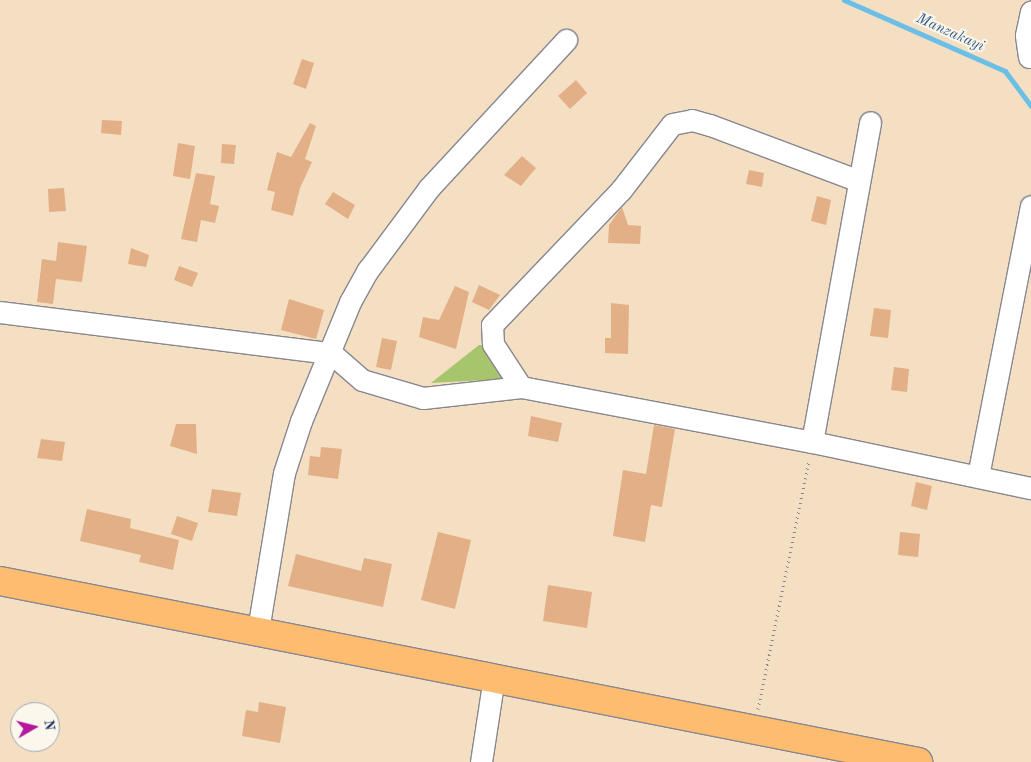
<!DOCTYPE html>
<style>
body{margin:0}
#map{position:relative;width:1031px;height:762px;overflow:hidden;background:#f4dfc3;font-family:"Old Standard TT",serif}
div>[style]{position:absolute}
.green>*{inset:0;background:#a7c56d}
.stream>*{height:5px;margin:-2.5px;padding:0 2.5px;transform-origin:2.5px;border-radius:2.5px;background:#6bbfe7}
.building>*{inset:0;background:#e3af86}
.path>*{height:3px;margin-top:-1.5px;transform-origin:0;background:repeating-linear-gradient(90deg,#888790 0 1px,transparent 0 5px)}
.roads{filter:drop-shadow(1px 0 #888790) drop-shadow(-1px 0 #888790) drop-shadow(0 1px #888790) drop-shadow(0 -1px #888790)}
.minor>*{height:21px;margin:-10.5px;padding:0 10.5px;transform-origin:10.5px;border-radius:10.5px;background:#fff}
.major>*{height:28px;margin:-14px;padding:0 14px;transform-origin:14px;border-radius:14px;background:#fdbc70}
span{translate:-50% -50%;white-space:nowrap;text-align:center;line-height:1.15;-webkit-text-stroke:4px #fbf7ec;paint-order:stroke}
.water-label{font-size:15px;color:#335a87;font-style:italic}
.north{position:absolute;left:10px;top:702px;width:50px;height:50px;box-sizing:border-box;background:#fbf7ec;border:1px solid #a1a7b3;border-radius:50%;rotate:82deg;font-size:14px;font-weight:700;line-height:20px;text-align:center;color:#1b2f5e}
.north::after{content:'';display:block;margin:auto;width:18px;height:22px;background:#b5179e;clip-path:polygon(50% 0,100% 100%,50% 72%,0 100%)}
</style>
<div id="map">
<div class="green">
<i style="clip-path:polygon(479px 345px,489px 345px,505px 379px,431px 383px)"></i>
</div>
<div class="stream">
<i style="left:844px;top:0;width:176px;rotate:23.8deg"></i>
<i style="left:1005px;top:71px;width:44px;rotate:53.4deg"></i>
</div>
<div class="building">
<i style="clip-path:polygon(302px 59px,314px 63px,306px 89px,293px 84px)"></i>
<i style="clip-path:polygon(576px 80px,587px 93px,570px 109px,558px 96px)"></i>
<i style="clip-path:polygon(102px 120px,122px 121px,121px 135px,101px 133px)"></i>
<i style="clip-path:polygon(310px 123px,316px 126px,305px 159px,312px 162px,300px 188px,293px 216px,271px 210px,275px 192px,267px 190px,277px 152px,291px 157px)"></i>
<i style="clip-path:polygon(178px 143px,195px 146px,190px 179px,173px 176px)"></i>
<i style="clip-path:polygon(222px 144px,236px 145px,234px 164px,221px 163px)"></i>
<i style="clip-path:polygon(522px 156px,536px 168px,521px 186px,504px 175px)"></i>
<i style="clip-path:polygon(749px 170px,764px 173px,762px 187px,746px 184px)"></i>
<i style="clip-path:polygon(196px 173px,215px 176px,210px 204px,219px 206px,215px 223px,201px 220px,197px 242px,181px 239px)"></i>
<i style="clip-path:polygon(64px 188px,66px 211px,49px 212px,48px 189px)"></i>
<i style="clip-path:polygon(333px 192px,355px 205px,348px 219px,325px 204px)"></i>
<i style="clip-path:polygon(817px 196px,831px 200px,826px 225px,811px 221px)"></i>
<i style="clip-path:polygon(622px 207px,628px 225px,641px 226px,640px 244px,608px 243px,609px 225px)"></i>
<i style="clip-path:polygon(58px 242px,87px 246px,82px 282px,56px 279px,53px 304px,37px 302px,42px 259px,56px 261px)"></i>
<i style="clip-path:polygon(131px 248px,149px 255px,146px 267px,128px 264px)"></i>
<i style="clip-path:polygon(179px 266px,198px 273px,192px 287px,174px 280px)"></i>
<i style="clip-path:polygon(479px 285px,500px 295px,489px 310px,472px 302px)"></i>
<i style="clip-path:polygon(455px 286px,469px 292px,456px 349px,419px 337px,423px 317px,439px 320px)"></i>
<i style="clip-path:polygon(289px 299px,324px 310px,316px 339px,281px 330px)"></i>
<i style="clip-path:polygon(611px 303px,629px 305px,628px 354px,605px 353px,605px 338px,611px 338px)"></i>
<i style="clip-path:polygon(874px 308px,891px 310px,888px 338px,870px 336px)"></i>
<i style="clip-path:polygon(382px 338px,397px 341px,391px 370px,376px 367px)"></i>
<i style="clip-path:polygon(894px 367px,909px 369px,907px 392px,891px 390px)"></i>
<i style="clip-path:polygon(531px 416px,562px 423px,558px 442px,528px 436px)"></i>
<i style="clip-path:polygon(176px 424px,196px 424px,197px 454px,170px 446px)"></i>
<i style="clip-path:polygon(654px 425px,675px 429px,662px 507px,651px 505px,645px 542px,613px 536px,623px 470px,646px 474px)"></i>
<i style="clip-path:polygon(41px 439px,65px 442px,62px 461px,37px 458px)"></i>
<i style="clip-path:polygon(321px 447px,342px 449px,338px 479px,308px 475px,310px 456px,320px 457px)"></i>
<i style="clip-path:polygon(916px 482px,932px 486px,927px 510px,911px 506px)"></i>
<i style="clip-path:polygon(212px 489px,241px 493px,237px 516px,208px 512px)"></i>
<i style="clip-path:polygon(87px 509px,131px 519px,130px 528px,179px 540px,173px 570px,139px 562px,141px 555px,80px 541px)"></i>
<i style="clip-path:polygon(177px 516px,198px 523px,192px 541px,171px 534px)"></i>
<i style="clip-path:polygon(438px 532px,471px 540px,455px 609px,421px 600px)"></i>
<i style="clip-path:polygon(900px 532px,920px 534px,918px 557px,898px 555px)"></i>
<i style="clip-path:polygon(296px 554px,361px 571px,364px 558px,392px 564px,383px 607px,288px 586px)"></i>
<i style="clip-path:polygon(548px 585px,592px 592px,587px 628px,543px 621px)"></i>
<i style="clip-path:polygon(259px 702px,286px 707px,280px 743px,242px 736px,246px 710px,258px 712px)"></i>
</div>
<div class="path">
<i style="left:758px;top:709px;width:254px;rotate:-78.4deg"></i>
</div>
<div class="roads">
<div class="minor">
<i style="left:1029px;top:57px;width:22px;rotate:-98deg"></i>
<i style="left:1026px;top:35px;width:24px;rotate:-78deg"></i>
<i style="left:0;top:312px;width:334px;rotate:7.1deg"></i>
<i style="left:331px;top:353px;width:41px;rotate:41.1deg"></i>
<i style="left:362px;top:380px;width:64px;rotate:16.4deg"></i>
<i style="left:423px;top:398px;width:99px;rotate:-6.4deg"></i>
<i style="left:521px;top:387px;width:296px;rotate:10.7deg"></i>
<i style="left:812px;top:442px;width:224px;rotate:11.9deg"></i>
<i style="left:521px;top:387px;width:51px;rotate:-123.1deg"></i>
<i style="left:493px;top:344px;width:19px;rotate:-93deg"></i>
<i style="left:492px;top:325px;width:187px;rotate:-46.3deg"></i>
<i style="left:621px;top:190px;width:83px;rotate:-52.3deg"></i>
<i style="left:672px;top:124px;width:20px;rotate:-11deg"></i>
<i style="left:692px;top:120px;width:19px;rotate:16deg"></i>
<i style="left:710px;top:125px;width:159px;rotate:20.6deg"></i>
<i style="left:812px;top:442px;width:325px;rotate:-79.7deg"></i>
<i style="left:978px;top:476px;width:275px;rotate:-78.9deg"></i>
<i style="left:258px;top:630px;width:159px;rotate:-80.6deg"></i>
<i style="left:284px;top:473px;width:55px;rotate:-71.9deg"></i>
<i style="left:301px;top:421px;width:129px;rotate:-67.6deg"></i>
<i style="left:350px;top:302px;width:37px;rotate:-61deg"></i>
<i style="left:368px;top:270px;width:102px;rotate:-53.4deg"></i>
<i style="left:429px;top:188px;width:202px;rotate:-47.2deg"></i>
<i style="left:481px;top:762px;width:86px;rotate:-81.3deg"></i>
</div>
<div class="major">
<i style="left:0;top:581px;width:936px;rotate:11.15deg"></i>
</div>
</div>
<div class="water-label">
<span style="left:950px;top:33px;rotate:24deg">Manzakayi</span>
</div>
<div class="north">N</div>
</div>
